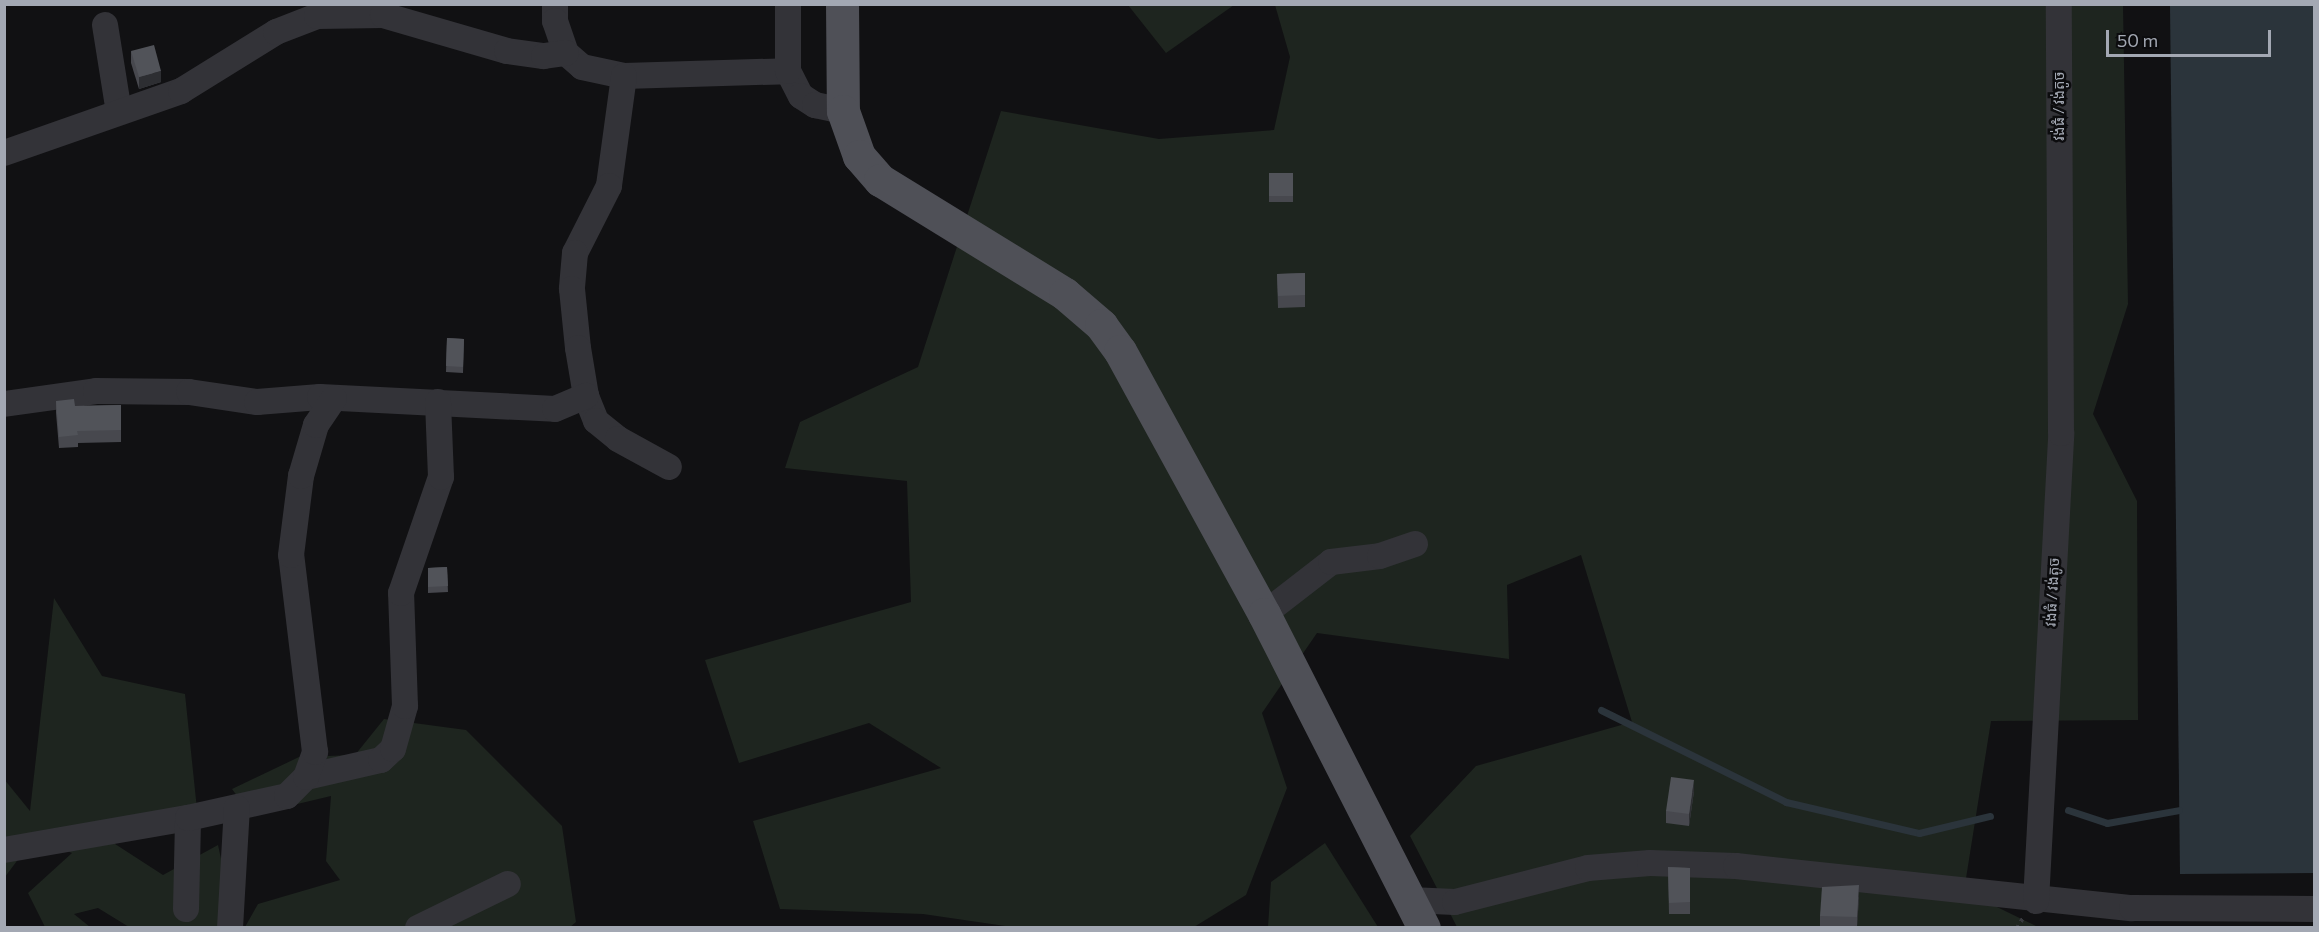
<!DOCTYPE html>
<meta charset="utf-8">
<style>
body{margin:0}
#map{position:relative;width:2319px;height:932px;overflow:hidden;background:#111113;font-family:Commissioner,"Noto Sans Khmer",sans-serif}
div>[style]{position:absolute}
.green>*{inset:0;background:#1e251f}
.water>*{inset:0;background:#2b343b}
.stream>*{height:7px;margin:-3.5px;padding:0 3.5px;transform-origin:3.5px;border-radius:3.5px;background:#2b343b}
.path>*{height:4px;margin-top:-2px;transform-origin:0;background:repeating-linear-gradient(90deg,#393a3f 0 3px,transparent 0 7.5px)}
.minor>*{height:26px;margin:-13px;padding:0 13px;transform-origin:13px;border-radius:13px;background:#333338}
.major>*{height:33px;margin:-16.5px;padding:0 16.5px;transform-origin:16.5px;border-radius:16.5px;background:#4f5057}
.wall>*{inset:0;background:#47484e}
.shaded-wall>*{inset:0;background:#2d2e32}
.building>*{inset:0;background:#515359}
span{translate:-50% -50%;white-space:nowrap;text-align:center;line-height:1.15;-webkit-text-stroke:5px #0c0c0e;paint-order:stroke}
.street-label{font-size:15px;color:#a3a8b3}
.frame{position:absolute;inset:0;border:6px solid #a3a8b3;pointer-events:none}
.scale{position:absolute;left:2106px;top:30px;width:165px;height:27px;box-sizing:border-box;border:3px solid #a3a8b3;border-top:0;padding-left:8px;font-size:18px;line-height:21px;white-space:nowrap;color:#a3a8b3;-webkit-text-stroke:4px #0c0c0e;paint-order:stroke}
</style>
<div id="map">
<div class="green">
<i style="clip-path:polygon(1128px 5px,1234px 5px,1166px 53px)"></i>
<i style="clip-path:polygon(1275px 5px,2123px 5px,2128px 304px,2093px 414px,2137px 501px,2138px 720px,1991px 721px,1964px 891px,2038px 927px,1457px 927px,1410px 836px,1476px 766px,1632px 722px,1581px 555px,1507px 585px,1509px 659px,1317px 633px,1262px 713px,1287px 788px,1246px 895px,1194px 927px,1012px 927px,923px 914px,780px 909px,753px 821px,941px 768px,869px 723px,739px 763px,705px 660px,911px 602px,907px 481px,785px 468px,800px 422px,918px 367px,1001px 111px,1159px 139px,1274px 130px,1290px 57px)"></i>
<i style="clip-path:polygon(54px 598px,102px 676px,185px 694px,198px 819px,112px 842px,163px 875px,218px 845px,236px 927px,129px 927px,98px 908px,74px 914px,90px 927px,45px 927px,28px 893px,72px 853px,34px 838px,5px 877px,4px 779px,30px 811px)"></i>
<i style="clip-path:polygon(384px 719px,466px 730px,562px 826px,576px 922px,569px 928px,245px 927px,258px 904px,340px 880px,326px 861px,331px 796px,251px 815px,232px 789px,299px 757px,355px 755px)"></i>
<i style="clip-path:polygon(1325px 843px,1378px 927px,1268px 927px,1271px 882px)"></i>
</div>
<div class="water">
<i style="clip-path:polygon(2170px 5px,2314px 5px,2314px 873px,2180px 874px)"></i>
</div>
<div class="stream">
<i style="left:1601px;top:710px;width:207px;rotate:26.4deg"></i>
<i style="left:1786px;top:802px;width:137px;rotate:13.1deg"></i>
<i style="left:1919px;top:833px;width:73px;rotate:-13.5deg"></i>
<i style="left:2068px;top:810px;width:41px;rotate:18.4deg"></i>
<i style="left:2107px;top:823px;width:73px;rotate:-10.2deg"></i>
</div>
<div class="path">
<i style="left:2017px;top:928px;width:12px;rotate:-59deg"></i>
</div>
<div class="minor">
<i style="left:555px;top:4px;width:17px;rotate:90deg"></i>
<i style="left:555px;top:21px;width:34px;rotate:71deg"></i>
<i style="left:566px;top:53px;width:21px;rotate:41deg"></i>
<i style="left:582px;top:67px;width:43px;rotate:12.1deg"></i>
<i style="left:624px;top:76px;width:164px;rotate:-1.7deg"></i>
<i style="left:788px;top:71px;width:28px;rotate:63deg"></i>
<i style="left:801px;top:96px;width:17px;rotate:33deg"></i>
<i style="left:815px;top:105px;width:29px;rotate:12deg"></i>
<i style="left:105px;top:25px;width:88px;rotate:80.9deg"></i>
<i style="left:788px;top:71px;width:67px;rotate:-90deg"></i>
<i style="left:624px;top:76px;width:111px;rotate:97.8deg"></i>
<i style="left:609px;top:186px;width:75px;rotate:116.9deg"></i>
<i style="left:575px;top:253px;width:36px;rotate:95deg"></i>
<i style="left:572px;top:289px;width:59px;rotate:84.2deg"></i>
<i style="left:578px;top:348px;width:49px;rotate:80.5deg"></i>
<i style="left:586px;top:396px;width:27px;rotate:68deg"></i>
<i style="left:596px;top:421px;width:28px;rotate:39deg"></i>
<i style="left:618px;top:439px;width:58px;rotate:28.8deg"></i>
<i style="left:4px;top:153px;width:188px;rotate:-19.3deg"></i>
<i style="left:181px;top:91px;width:112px;rotate:-31.8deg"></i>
<i style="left:276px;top:32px;width:44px;rotate:-21.3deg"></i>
<i style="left:317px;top:16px;width:66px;rotate:-0.9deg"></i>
<i style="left:383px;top:15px;width:129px;rotate:16.2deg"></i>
<i style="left:507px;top:51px;width:37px;rotate:8deg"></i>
<i style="left:544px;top:56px;width:22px;rotate:-8deg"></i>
<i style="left:4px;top:404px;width:93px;rotate:-8deg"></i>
<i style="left:96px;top:391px;width:93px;rotate:0.6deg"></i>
<i style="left:189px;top:392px;width:69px;rotate:8.4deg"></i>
<i style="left:257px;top:402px;width:63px;rotate:-4.5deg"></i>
<i style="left:320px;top:397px;width:235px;rotate:2.9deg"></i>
<i style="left:555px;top:409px;width:34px;rotate:-23deg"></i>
<i style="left:1264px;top:614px;width:85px;rotate:-37.8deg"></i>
<i style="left:1331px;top:562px;width:49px;rotate:-7deg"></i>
<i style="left:1380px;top:556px;width:37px;rotate:-19deg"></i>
<i style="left:306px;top:777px;width:77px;rotate:-12.8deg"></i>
<i style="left:381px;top:760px;width:16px;rotate:-43deg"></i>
<i style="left:393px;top:749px;width:45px;rotate:-74.4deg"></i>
<i style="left:405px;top:706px;width:113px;rotate:-92deg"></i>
<i style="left:401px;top:593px;width:123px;rotate:-71deg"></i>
<i style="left:441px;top:477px;width:75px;rotate:-92.3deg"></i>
<i style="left:4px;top:850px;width:187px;rotate:-9.9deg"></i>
<i style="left:1410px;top:900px;width:45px;rotate:2.5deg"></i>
<i style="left:1455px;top:902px;width:137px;rotate:-14.3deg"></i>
<i style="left:1588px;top:868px;width:62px;rotate:-4.6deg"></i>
<i style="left:1650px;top:863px;width:86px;rotate:2deg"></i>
<i style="left:1736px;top:866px;width:398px;rotate:6.1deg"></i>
<i style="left:2132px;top:908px;width:182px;rotate:0.3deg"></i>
<i style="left:2036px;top:901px;width:469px;rotate:-86.9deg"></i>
<i style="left:2061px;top:433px;width:429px;rotate:-90.3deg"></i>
<i style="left:186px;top:909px;width:91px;rotate:-88.7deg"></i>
<i style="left:188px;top:818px;width:101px;rotate:-12.5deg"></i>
<i style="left:287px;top:796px;width:27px;rotate:-45deg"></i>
<i style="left:306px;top:777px;width:27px;rotate:-70deg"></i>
<i style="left:315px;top:752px;width:198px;rotate:-96.9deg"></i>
<i style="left:291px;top:555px;width:80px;rotate:-82.8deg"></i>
<i style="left:301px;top:476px;width:53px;rotate:-73.6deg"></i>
<i style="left:316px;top:425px;width:32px;rotate:-56deg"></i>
<i style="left:230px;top:928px;width:120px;rotate:-86.7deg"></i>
<i style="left:418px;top:928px;width:100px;rotate:-26.1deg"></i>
</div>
<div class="major">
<i style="left:842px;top:4px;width:107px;rotate:89.5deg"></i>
<i style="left:843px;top:111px;width:48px;rotate:70.4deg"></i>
<i style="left:859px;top:156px;width:32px;rotate:49deg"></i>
<i style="left:880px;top:180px;width:217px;rotate:31.6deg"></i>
<i style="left:1065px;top:294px;width:48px;rotate:40.7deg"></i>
<i style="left:1101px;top:325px;width:32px;rotate:54deg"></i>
<i style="left:1120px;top:351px;width:300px;rotate:61.3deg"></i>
<i style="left:1264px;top:614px;width:352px;rotate:63deg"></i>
</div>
<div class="wall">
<i style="clip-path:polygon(131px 51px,161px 82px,139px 89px,131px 63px)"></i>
<i style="clip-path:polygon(1269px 173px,1293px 173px,1293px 202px,1269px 202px)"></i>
<i style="clip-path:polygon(1305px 273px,1305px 307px,1278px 308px,1277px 274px)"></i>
<i style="clip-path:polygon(447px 338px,464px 339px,463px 373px,446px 372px)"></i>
<i style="clip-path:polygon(56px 401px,75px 406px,121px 405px,121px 442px,78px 443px,78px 447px,59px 448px,56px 413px)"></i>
<i style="clip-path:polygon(447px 567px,448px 592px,428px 593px,428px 568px)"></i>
<i style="clip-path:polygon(1694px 791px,1689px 826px,1666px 823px,1666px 811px)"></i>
<i style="clip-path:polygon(1668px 867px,1690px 868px,1690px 914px,1669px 914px)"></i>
<i style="clip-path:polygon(1859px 897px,1857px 927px,1820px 927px,1820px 916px)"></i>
</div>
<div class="shaded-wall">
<i style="clip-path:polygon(161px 71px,161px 82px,139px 89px,139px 77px)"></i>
<i style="clip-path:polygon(1694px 780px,1694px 791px,1689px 826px,1689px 814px)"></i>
<i style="clip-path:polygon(1859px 885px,1859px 897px,1857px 927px,1857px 917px)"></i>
</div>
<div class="building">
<i style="clip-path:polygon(154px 45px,161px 71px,139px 77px,131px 51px)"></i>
<i style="clip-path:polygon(1269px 173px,1293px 173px,1293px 196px,1269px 196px)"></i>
<i style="clip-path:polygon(1305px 273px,1305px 295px,1278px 296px,1277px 274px)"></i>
<i style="clip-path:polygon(447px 338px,464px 339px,463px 367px,446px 366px)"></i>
<i style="clip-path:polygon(74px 399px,75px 406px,121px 405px,121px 430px,77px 431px,78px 435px,59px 437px,56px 401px)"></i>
<i style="clip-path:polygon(447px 567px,448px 586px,428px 587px,428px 568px)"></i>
<i style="clip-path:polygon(1671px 777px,1694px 780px,1689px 814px,1666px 811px)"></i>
<i style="clip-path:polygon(1668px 867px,1690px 868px,1690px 902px,1669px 903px)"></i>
<i style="clip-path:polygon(1859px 885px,1857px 917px,1820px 916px,1822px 887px)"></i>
</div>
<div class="street-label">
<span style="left:2059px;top:106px;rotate:-90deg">វង់ធំ / វង់តូច</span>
<span style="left:2052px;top:592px;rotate:-87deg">វង់ធំ / វង់តូច</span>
</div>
<div class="frame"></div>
<div class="scale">50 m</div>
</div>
